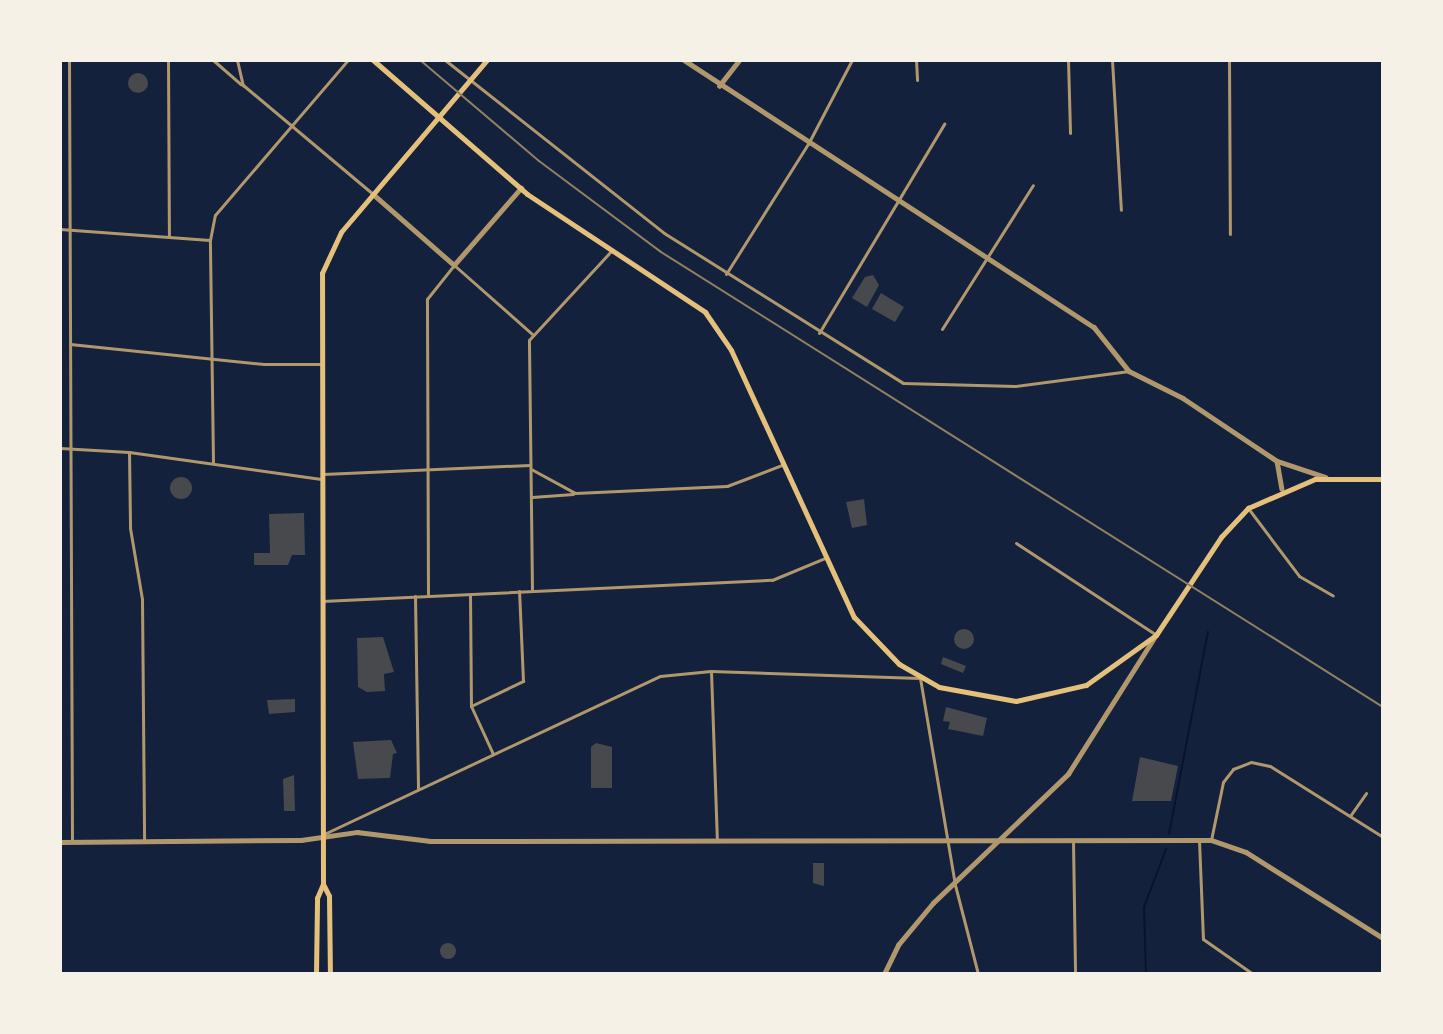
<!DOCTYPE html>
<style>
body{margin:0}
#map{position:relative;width:1443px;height:1034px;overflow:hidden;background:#14213d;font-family:"Archivo Narrow",sans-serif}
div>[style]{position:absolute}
.stream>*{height:2px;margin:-1px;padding:0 1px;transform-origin:1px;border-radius:1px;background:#0b132b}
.building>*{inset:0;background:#48494c}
.round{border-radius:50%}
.minor>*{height:3px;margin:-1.5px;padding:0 1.5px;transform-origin:1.5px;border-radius:1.5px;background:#b1986c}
.tertiary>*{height:4.5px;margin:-2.25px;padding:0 2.25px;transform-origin:2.25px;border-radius:2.25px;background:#b1986c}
.primary>*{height:5px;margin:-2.5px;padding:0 2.5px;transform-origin:2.5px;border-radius:2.5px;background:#e5c07b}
.rail>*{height:2px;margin:-1px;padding:0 1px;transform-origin:1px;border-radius:1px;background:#918062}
span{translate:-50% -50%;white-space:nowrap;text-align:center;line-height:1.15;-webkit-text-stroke:4.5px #f6f1e7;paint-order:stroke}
.frame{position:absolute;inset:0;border:62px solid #f6f1e7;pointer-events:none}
</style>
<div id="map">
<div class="stream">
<i style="left:1169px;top:834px;width:206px;rotate:-79.1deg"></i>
<i style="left:1146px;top:974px;width:67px;rotate:-91.7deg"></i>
<i style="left:1144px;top:907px;width:62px;rotate:-69.2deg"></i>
</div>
<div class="building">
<i class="round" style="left:128px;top:73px;width:20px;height:20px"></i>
<i style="clip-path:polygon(873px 275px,879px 285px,867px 307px,852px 298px,865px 277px)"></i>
<i style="clip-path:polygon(881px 293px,904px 307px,895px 322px,872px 309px)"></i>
<i class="round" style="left:170px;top:477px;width:22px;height:22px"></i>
<i style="clip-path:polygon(864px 499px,867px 525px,852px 528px,846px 502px)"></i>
<i style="clip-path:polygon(304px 513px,305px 555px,292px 555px,288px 565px,254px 565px,254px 553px,270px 553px,269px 514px)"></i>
<i class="round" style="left:954px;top:629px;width:20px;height:20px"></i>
<i style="clip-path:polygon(383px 637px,394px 672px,384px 674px,385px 691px,367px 692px,358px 687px,357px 638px)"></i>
<i style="clip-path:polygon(943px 657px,966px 666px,963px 673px,941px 664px)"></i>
<i style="clip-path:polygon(295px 699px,295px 712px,269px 714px,267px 700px)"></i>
<i style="clip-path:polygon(946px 707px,987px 718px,983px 736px,948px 729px,950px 722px,943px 721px)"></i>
<i style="clip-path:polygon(391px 740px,397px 753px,393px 754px,390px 778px,358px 779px,353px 742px)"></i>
<i style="clip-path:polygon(596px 743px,612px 747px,612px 788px,591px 788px,591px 747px)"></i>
<i style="clip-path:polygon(1140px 757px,1178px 766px,1171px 801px,1132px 801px)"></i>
<i style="clip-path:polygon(294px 775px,295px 811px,284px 811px,283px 779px)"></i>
<i style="clip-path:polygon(813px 863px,824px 863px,824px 886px,813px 883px)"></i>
<i class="round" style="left:440px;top:943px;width:16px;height:16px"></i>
</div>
<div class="minor">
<i style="left:69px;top:60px;width:781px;rotate:89.78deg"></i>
<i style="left:168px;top:60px;width:177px;rotate:89.7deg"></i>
<i style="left:213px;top:60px;width:37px;rotate:41deg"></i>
<i style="left:237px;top:60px;width:26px;rotate:77deg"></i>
<i style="left:243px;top:85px;width:170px;rotate:40deg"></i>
<i style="left:445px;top:60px;width:279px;rotate:38.3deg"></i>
<i style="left:664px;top:233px;width:282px;rotate:32.1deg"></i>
<i style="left:903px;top:383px;width:112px;rotate:1.5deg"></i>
<i style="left:1015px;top:386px;width:115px;rotate:-7.5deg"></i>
<i style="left:916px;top:60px;width:20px;rotate:87deg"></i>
<i style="left:1068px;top:60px;width:73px;rotate:88.4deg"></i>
<i style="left:1112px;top:60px;width:150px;rotate:86.6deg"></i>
<i style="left:1229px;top:60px;width:174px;rotate:89.7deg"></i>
<i style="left:60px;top:229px;width:150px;rotate:4.2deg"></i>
<i style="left:726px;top:274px;width:154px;rotate:-57.8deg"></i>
<i style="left:808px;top:144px;width:95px;rotate:-62.4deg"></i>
<i style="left:942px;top:329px;width:170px;rotate:-57.7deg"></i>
<i style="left:819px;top:333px;width:244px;rotate:-59.1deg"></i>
<i style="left:70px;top:344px;width:195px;rotate:5.9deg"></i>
<i style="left:264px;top:364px;width:57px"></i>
<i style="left:60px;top:448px;width:69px;rotate:3.3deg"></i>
<i style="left:129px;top:452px;width:194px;rotate:8deg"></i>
<i style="left:129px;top:452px;width:76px;rotate:89.2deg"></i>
<i style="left:130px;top:528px;width:72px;rotate:80.4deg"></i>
<i style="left:142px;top:599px;width:242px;rotate:89.5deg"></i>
<i style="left:213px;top:463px;width:223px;rotate:-90.8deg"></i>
<i style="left:210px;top:240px;width:25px;rotate:-79deg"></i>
<i style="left:215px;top:215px;width:204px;rotate:-49.4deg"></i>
<i style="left:531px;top:469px;width:50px;rotate:28.6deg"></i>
<i style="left:575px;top:493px;width:152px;rotate:-2.6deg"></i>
<i style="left:727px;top:486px;width:59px;rotate:-20.9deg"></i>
<i style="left:323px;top:474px;width:207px;rotate:-2.5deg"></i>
<i style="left:532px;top:497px;width:41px;rotate:-4.2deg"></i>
<i style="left:1248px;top:508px;width:85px;rotate:53.1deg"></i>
<i style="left:1299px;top:576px;width:39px;rotate:30deg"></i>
<i style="left:1016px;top:543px;width:166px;rotate:33.2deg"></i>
<i style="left:532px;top:590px;width:250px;rotate:-90.7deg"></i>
<i style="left:529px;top:340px;width:122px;rotate:-47.3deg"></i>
<i style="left:470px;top:594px;width:112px;rotate:89.5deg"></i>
<i style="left:471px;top:706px;width:53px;rotate:65.4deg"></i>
<i style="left:428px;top:595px;width:296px;rotate:-90.2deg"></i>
<i style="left:427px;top:299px;width:43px;rotate:-51.5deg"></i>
<i style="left:454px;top:265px;width:104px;rotate:41.5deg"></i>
<i style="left:415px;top:596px;width:193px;rotate:89.1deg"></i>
<i style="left:322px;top:601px;width:450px;rotate:-2.7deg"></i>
<i style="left:772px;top:580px;width:57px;rotate:-22.5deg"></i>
<i style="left:711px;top:671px;width:169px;rotate:88deg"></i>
<i style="left:471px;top:706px;width:58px;rotate:-25.7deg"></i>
<i style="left:523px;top:681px;width:90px;rotate:-92.5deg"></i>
<i style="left:1350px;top:816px;width:28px;rotate:-55deg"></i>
<i style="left:324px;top:834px;width:371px;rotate:-25.2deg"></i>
<i style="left:660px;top:676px;width:51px;rotate:-5.6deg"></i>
<i style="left:711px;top:671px;width:209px;rotate:1.9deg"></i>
<i style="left:920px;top:678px;width:210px;rotate:80.4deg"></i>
<i style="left:955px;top:885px;width:92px;rotate:75.5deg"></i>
<i style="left:1199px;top:840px;width:99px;rotate:87.7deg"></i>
<i style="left:1203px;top:939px;width:61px;rotate:35deg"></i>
<i style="left:1211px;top:840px;width:59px;rotate:-78.3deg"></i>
<i style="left:1223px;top:782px;width:16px;rotate:-52deg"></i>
<i style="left:1233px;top:769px;width:19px;rotate:-21deg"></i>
<i style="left:1251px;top:762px;width:19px;rotate:12deg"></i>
<i style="left:1270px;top:766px;width:133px;rotate:32.1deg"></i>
<i style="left:1073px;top:841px;width:133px;rotate:89.1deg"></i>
</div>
<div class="tertiary">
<i style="left:684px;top:60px;width:489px;rotate:33.1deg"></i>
<i style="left:1094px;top:327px;width:56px;rotate:51.5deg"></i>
<i style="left:1129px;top:371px;width:60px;rotate:26.6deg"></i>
<i style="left:1183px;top:398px;width:113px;rotate:33.8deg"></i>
<i style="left:1277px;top:461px;width:28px;rotate:80deg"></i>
<i style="left:719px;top:86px;width:33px;rotate:-52deg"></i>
<i style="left:373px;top:194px;width:108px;rotate:41.2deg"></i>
<i style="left:454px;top:265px;width:102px;rotate:-49deg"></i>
<i style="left:1277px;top:461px;width:51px;rotate:18.4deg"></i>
<i style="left:60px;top:842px;width:241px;rotate:-0.5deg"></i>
<i style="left:301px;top:840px;width:57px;rotate:-8.1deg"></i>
<i style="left:357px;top:832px;width:74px;rotate:7deg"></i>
<i style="left:430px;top:841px;width:781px;rotate:-0.07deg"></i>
<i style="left:1211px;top:840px;width:37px;rotate:19deg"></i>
<i style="left:1246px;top:852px;width:162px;rotate:32.1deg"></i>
<i style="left:884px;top:974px;width:32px;rotate:-64deg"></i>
<i style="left:898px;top:945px;width:55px;rotate:-50.2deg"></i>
<i style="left:933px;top:903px;width:187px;rotate:-43.7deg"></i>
<i style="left:1068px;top:774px;width:165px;rotate:-57.7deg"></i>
</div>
<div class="primary">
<i style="left:373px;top:60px;width:204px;rotate:41deg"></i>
<i style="left:527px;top:194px;width:214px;rotate:33.5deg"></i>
<i style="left:705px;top:312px;width:46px;rotate:55.6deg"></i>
<i style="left:731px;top:350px;width:294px;rotate:65.3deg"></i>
<i style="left:854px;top:617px;width:65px;rotate:46.2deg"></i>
<i style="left:899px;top:664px;width:46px;rotate:29.9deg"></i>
<i style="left:939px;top:687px;width:78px;rotate:10.3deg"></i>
<i style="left:1016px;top:701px;width:72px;rotate:-12.9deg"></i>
<i style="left:1086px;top:685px;width:86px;rotate:-35.5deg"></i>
<i style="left:1156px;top:635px;width:118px;rotate:-56.4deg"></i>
<i style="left:1221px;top:537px;width:40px;rotate:-47deg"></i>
<i style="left:1248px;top:508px;width:73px;rotate:-23.4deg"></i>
<i style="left:1315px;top:479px;width:68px"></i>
<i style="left:323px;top:884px;width:13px;rotate:63deg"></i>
<i style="left:329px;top:896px;width:78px;rotate:89.3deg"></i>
<i style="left:316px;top:974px;width:76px;rotate:-89.2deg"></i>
<i style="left:317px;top:898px;width:15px;rotate:-67deg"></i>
<i style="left:323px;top:884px;width:611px;rotate:-90.09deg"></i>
<i style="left:322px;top:273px;width:45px;rotate:-65.1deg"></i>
<i style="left:341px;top:232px;width:226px;rotate:-49.7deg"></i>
</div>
<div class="rail">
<i style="left:420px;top:60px;width:156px;rotate:40.3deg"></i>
<i style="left:539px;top:161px;width:152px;rotate:36.7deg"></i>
<i style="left:661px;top:252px;width:853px;rotate:32.22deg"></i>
</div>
<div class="frame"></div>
</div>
